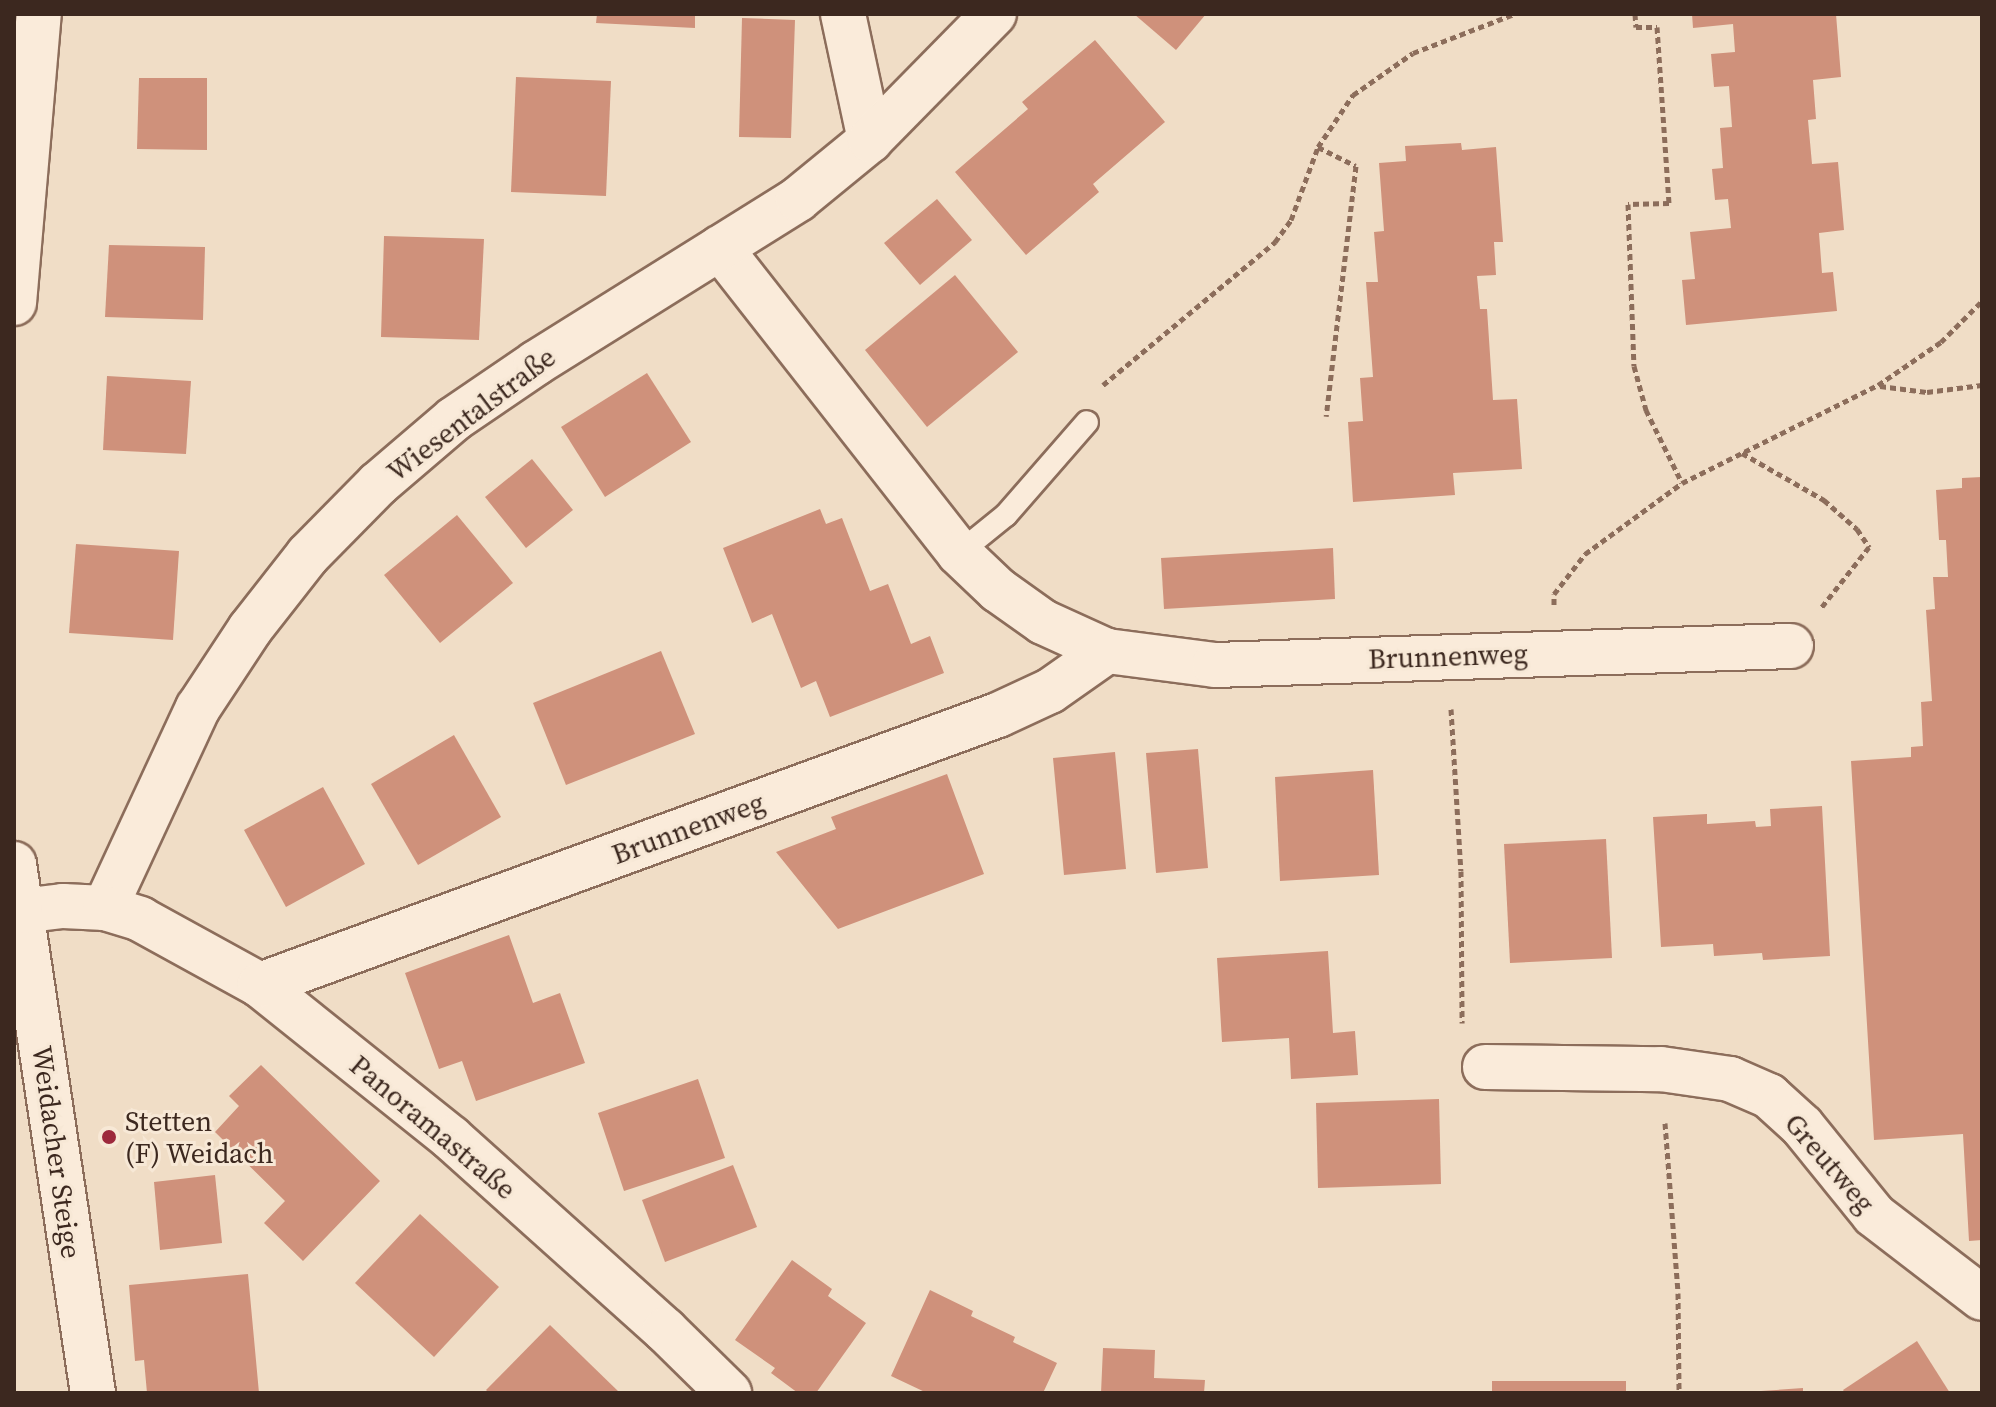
<!DOCTYPE html>
<meta charset="utf-8">
<style>
body{margin:0}
#map{position:relative;width:1996px;height:1407px;overflow:hidden;background:#f0ddc6;font-family:"Source Serif 4",serif}
div>[style]{position:absolute}
.building>*{inset:0;background:#cf917b}
.path>*{height:5px;margin-top:-2.5px;transform-origin:0;background:repeating-linear-gradient(90deg,#8c6d5b 0 6px,transparent 0 10px)}
.roads{filter:drop-shadow(2px 0 #8c6d5b) drop-shadow(-2px 0 #8c6d5b) drop-shadow(0 2px #8c6d5b) drop-shadow(0 -2px #8c6d5b)}
.lane>*{height:22px;margin:-11px;padding:0 11px;transform-origin:11px;border-radius:11px;background:#faebda}
.street>*{height:44px;margin:-22px;padding:0 22px;transform-origin:22px;border-radius:22px;background:#faebda}
.dots>*{width:22px;height:22px;translate:-50% -50%;box-sizing:border-box;border:4px solid #f7e8d6;border-radius:50%}
span{translate:-50% -50%;white-space:nowrap;text-align:center;line-height:1.15;-webkit-text-stroke:6px #f7e8d6;paint-order:stroke}
.street-label{font-size:28px;color:#3c281f}
.poi-label{font-size:28px;color:#3c281f}
.left{translate:0 -50%;text-align:left}
.frame{position:absolute;inset:0;border:16px solid #3c281f;pointer-events:none}
</style>
<div id="map">
<div class="building">
<i style="clip-path:polygon(597px 14px,695px 14px,695px 28px,596px 23px)"></i>
<i style="clip-path:polygon(1134px 14px,1206px 14px,1176px 50px)"></i>
<i style="clip-path:polygon(1692px 14px,1836px 14px,1841px 77px,1813px 80px,1816px 119px,1808px 120px,1812px 164px,1838px 162px,1844px 230px,1819px 233px,1822px 273px,1833px 272px,1837px 311px,1686px 325px,1682px 280px,1695px 279px,1690px 232px,1731px 228px,1728px 199px,1715px 200px,1712px 169px,1723px 168px,1720px 128px,1732px 127px,1729px 86px,1714px 87px,1711px 54px,1735px 52px,1733px 24px,1693px 28px)"></i>
<i style="clip-path:polygon(742px 18px,795px 20px,791px 138px,739px 137px)"></i>
<i style="clip-path:polygon(1095px 40px,1165px 122px,1093px 184px,1099px 192px,1026px 255px,955px 172px,1028px 109px,1022px 102px)"></i>
<i style="clip-path:polygon(516px 77px,611px 81px,606px 196px,511px 192px)"></i>
<i style="clip-path:polygon(139px 78px,207px 78px,207px 150px,137px 149px)"></i>
<i style="clip-path:polygon(1461px 143px,1462px 150px,1496px 147px,1503px 242px,1494px 242px,1496px 275px,1477px 276px,1480px 309px,1487px 309px,1493px 400px,1517px 399px,1522px 469px,1453px 473px,1455px 495px,1353px 502px,1348px 422px,1363px 421px,1360px 378px,1373px 377px,1366px 282px,1378px 282px,1374px 232px,1384px 231px,1379px 163px,1406px 161px,1405px 146px)"></i>
<i style="clip-path:polygon(937px 199px,972px 240px,920px 285px,884px 243px)"></i>
<i style="clip-path:polygon(384px 236px,484px 239px,479px 340px,381px 337px)"></i>
<i style="clip-path:polygon(109px 245px,205px 247px,203px 320px,105px 317px)"></i>
<i style="clip-path:polygon(955px 275px,1018px 352px,927px 427px,865px 350px)"></i>
<i style="clip-path:polygon(647px 373px,691px 442px,605px 497px,561px 427px)"></i>
<i style="clip-path:polygon(107px 376px,191px 381px,186px 454px,103px 450px)"></i>
<i style="clip-path:polygon(532px 459px,573px 510px,526px 548px,485px 497px)"></i>
<i style="clip-path:polygon(1982px 477px,1982px 1240px,1969px 1241px,1963px 1134px,1874px 1140px,1851px 761px,1911px 757px,1911px 747px,1923px 746px,1921px 702px,1932px 701px,1926px 610px,1935px 609px,1933px 577px,1948px 577px,1946px 540px,1939px 540px,1936px 490px,1962px 488px,1962px 478px)"></i>
<i style="clip-path:polygon(820px 509px,826px 524px,842px 518px,870px 591px,888px 584px,911px 644px,930px 636px,944px 673px,830px 717px,816px 681px,801px 688px,772px 614px,752px 623px,723px 548px)"></i>
<i style="clip-path:polygon(457px 515px,513px 583px,440px 643px,384px 575px)"></i>
<i style="clip-path:polygon(76px 544px,179px 551px,173px 640px,69px 633px)"></i>
<i style="clip-path:polygon(1333px 548px,1335px 599px,1164px 609px,1161px 558px)"></i>
<i style="clip-path:polygon(661px 651px,695px 734px,566px 785px,533px 703px)"></i>
<i style="clip-path:polygon(454px 735px,501px 817px,418px 865px,371px 784px)"></i>
<i style="clip-path:polygon(1198px 749px,1208px 868px,1156px 873px,1146px 753px)"></i>
<i style="clip-path:polygon(1115px 752px,1126px 869px,1064px 875px,1053px 758px)"></i>
<i style="clip-path:polygon(1373px 770px,1379px 875px,1280px 881px,1275px 777px)"></i>
<i style="clip-path:polygon(947px 774px,984px 874px,838px 929px,776px 852px,836px 829px,831px 817px)"></i>
<i style="clip-path:polygon(323px 787px,365px 864px,286px 907px,244px 830px)"></i>
<i style="clip-path:polygon(1822px 806px,1830px 956px,1763px 960px,1762px 953px,1714px 956px,1713px 944px,1661px 947px,1653px 817px,1707px 814px,1707px 824px,1755px 821px,1756px 827px,1771px 826px,1770px 809px)"></i>
<i style="clip-path:polygon(1606px 839px,1612px 958px,1510px 963px,1504px 844px)"></i>
<i style="clip-path:polygon(509px 935px,533px 1003px,560px 993px,585px 1063px,476px 1101px,462px 1061px,439px 1069px,405px 973px)"></i>
<i style="clip-path:polygon(1328px 951px,1333px 1033px,1355px 1031px,1358px 1075px,1291px 1079px,1289px 1038px,1222px 1042px,1217px 958px)"></i>
<i style="clip-path:polygon(261px 1065px,380px 1181px,303px 1261px,264px 1223px,285px 1201px,215px 1132px,239px 1106px,229px 1096px)"></i>
<i style="clip-path:polygon(698px 1079px,725px 1158px,624px 1191px,598px 1113px)"></i>
<i style="clip-path:polygon(1439px 1099px,1441px 1184px,1318px 1188px,1316px 1103px)"></i>
<i style="clip-path:polygon(733px 1165px,757px 1227px,665px 1262px,642px 1200px)"></i>
<i style="clip-path:polygon(215px 1175px,222px 1243px,160px 1250px,154px 1182px)"></i>
<i style="clip-path:polygon(420px 1214px,499px 1287px,434px 1357px,355px 1283px)"></i>
<i style="clip-path:polygon(792px 1260px,832px 1289px,828px 1296px,866px 1323px,816px 1393px,798px 1393px,771px 1373px,775px 1368px,735px 1340px)"></i>
<i style="clip-path:polygon(248px 1274px,259px 1393px,147px 1393px,144px 1360px,135px 1361px,129px 1285px)"></i>
<i style="clip-path:polygon(930px 1290px,973px 1311px,971px 1316px,1015px 1337px,1013px 1342px,1057px 1363px,1043px 1393px,927px 1393px,891px 1376px)"></i>
<i style="clip-path:polygon(550px 1325px,620px 1393px,489px 1393px,486px 1390px)"></i>
<i style="clip-path:polygon(1917px 1341px,1950px 1393px,1845px 1393px,1843px 1390px)"></i>
<i style="clip-path:polygon(1103px 1348px,1155px 1350px,1154px 1378px,1205px 1380px,1204px 1393px,1101px 1393px)"></i>
<i style="clip-path:polygon(1492px 1381px,1626px 1381px,1626px 1393px,1492px 1393px)"></i>
<i style="clip-path:polygon(1803px 1388px,1803px 1393px,1761px 1393px,1761px 1391px)"></i>
</div>
<div class="path">
<i style="left:1635px;top:14px;width:13px;rotate:86deg"></i>
<i style="left:1636px;top:27px;width:21px"></i>
<i style="left:1657px;top:27px;width:176px;rotate:86.1deg"></i>
<i style="left:1669px;top:203px;width:41px;rotate:178.6deg"></i>
<i style="left:1628px;top:204px;width:162px;rotate:87.9deg"></i>
<i style="left:1634px;top:366px;width:46px;rotate:74.7deg"></i>
<i style="left:1646px;top:410px;width:81px;rotate:63.7deg"></i>
<i style="left:1318px;top:147px;width:42px;rotate:26.6deg"></i>
<i style="left:1356px;top:166px;width:252px;rotate:96.8deg"></i>
<i style="left:1103px;top:385px;width:224px;rotate:-39.7deg"></i>
<i style="left:1275px;top:242px;width:27px;rotate:-54deg"></i>
<i style="left:1291px;top:220px;width:78px;rotate:-69.7deg"></i>
<i style="left:1318px;top:147px;width:63px;rotate:-56.1deg"></i>
<i style="left:1353px;top:95px;width:73px;rotate:-35deg"></i>
<i style="left:1413px;top:53px;width:108px;rotate:-21.1deg"></i>
<i style="left:1880px;top:386px;width:47px;rotate:7.3deg"></i>
<i style="left:1927px;top:392px;width:55px;rotate:-7.3deg"></i>
<i style="left:1742px;top:453px;width:95px;rotate:29.8deg"></i>
<i style="left:1824px;top:500px;width:44px;rotate:41.3deg"></i>
<i style="left:1857px;top:529px;width:22px;rotate:56deg"></i>
<i style="left:1869px;top:547px;width:78px;rotate:128.2deg"></i>
<i style="left:1554px;top:605px;width:11px;rotate:-90deg"></i>
<i style="left:1554px;top:594px;width:51px;rotate:-52.2deg"></i>
<i style="left:1585px;top:554px;width:120px;rotate:-36.2deg"></i>
<i style="left:1682px;top:483px;width:219px;rotate:-26.6deg"></i>
<i style="left:1878px;top:385px;width:76px;rotate:-34.3deg"></i>
<i style="left:1941px;top:342px;width:58px;rotate:-45deg"></i>
<i style="left:1451px;top:709px;width:162px;rotate:86.5deg"></i>
<i style="left:1461px;top:871px;width:152px;rotate:89.6deg"></i>
<i style="left:1665px;top:1123px;width:170px;rotate:85.6deg"></i>
<i style="left:1678px;top:1293px;width:100px;rotate:89.4deg"></i>
</div>
<div class="roads">
<div class="lane">
<i style="left:959px;top:553px;width:60px;rotate:-39deg"></i>
<i style="left:1006px;top:515px;width:123px;rotate:-48.9deg"></i>
</div>
<div class="street">
<i style="left:843px;top:14px;width:129px;rotate:77.9deg"></i>
<i style="left:720px;top:248px;width:387px;rotate:51.9deg"></i>
<i style="left:959px;top:553px;width:54px;rotate:43.5deg"></i>
<i style="left:998px;top:590px;width:55px;rotate:35.4deg"></i>
<i style="left:1043px;top:622px;width:70px;rotate:24.4deg"></i>
<i style="left:1107px;top:651px;width:109px;rotate:7.4deg"></i>
<i style="left:1215px;top:665px;width:576px;rotate:-1.89deg"></i>
<i style="left:14px;top:303px;width:290px;rotate:-85.1deg"></i>
<i style="left:14px;top:864px;width:535px;rotate:81.51deg"></i>
<i style="left:105px;top:908px;width:221px;rotate:-65.1deg"></i>
<i style="left:198px;top:708px;width:95px;rotate:-56.6deg"></i>
<i style="left:250px;top:629px;width:94px;rotate:-51.9deg"></i>
<i style="left:308px;top:555px;width:100px;rotate:-45.4deg"></i>
<i style="left:378px;top:484px;width:100px;rotate:-40.5deg"></i>
<i style="left:454px;top:419px;width:99px;rotate:-34.3deg"></i>
<i style="left:536px;top:363px;width:309px;rotate:-32deg"></i>
<i style="left:798px;top:199px;width:93px;rotate:-39.3deg"></i>
<i style="left:870px;top:140px;width:177px;rotate:-45.5deg"></i>
<i style="left:21px;top:911px;width:42px;rotate:-6.8deg"></i>
<i style="left:63px;top:906px;width:42px;rotate:2.7deg"></i>
<i style="left:105px;top:908px;width:37px;rotate:17deg"></i>
<i style="left:140px;top:919px;width:137px;rotate:28.8deg"></i>
<i style="left:260px;top:985px;width:245px;rotate:38.7deg"></i>
<i style="left:451px;top:1138px;width:288px;rotate:41.9deg"></i>
<i style="left:665px;top:1330px;width:90px;rotate:44.5deg"></i>
<i style="left:260px;top:985px;width:786px;rotate:-20.1deg"></i>
<i style="left:998px;top:715px;width:57px;rotate:-24.8deg"></i>
<i style="left:1050px;top:691px;width:70px;rotate:-35.1deg"></i>
<i style="left:1485px;top:1067px;width:176px;rotate:0.7deg"></i>
<i style="left:1661px;top:1069px;width:70px;rotate:8.2deg"></i>
<i style="left:1730px;top:1079px;width:43px;rotate:23.6deg"></i>
<i style="left:1769px;top:1096px;width:45px;rotate:42.3deg"></i>
<i style="left:1802px;top:1126px;width:114px;rotate:51deg"></i>
<i style="left:1874px;top:1215px;width:136px;rotate:37.5deg"></i>
</div>
</div>
<div class="dots">
<i style="left:109px;top:1137px;background:#9d293c"></i>
</div>
<div class="street-label">
<span style="left:471px;top:414px;rotate:-37deg">Wiesentalstraße</span>
<span style="left:1448px;top:656px;rotate:-2deg">Brunnenweg</span>
<span style="left:688px;top:828px;rotate:-20deg">Brunnenweg</span>
<span style="left:433px;top:1127px;rotate:40deg">Panoramastraße</span>
<span style="left:57px;top:1152px;rotate:82deg">Weidacher Steige</span>
<span style="left:1830px;top:1163px;rotate:49deg">Greutweg</span>
</div>
<div class="poi-label">
<span class="left" style="left:125px;top:1137px">Stetten<br>(F) Weidach</span>
</div>
<div class="frame"></div>
</div>
